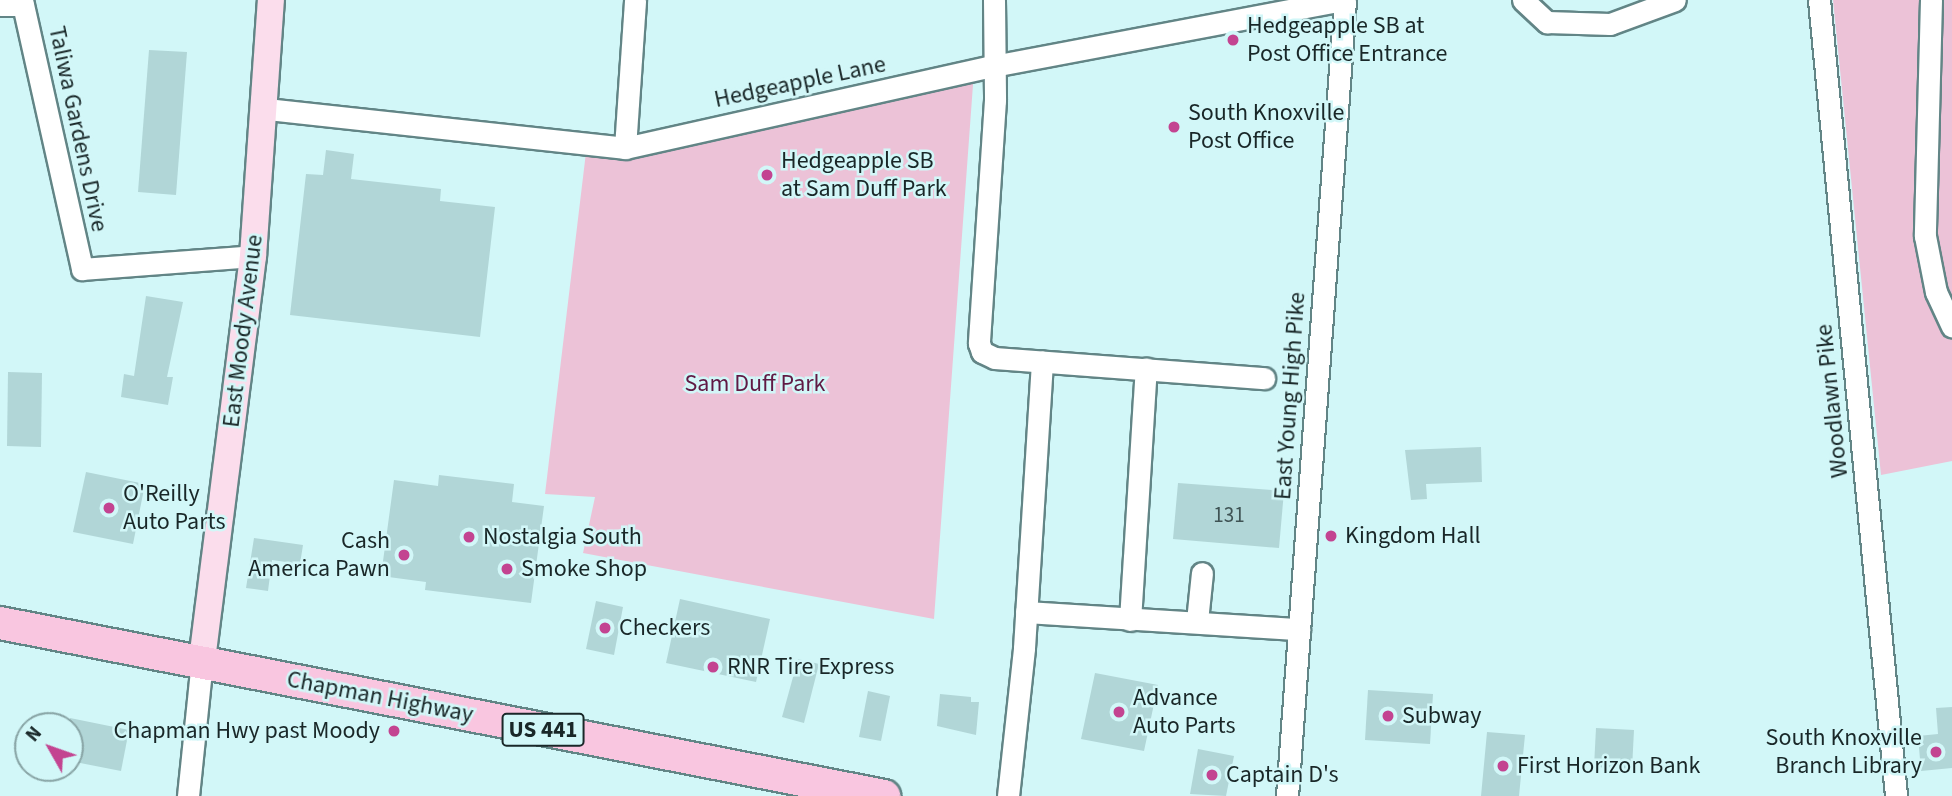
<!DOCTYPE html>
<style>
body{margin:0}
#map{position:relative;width:1952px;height:796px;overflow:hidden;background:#d2f7f8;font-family:"Source Sans 3",sans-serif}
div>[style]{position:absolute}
.green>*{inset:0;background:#ecc2d7}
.building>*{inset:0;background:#b1d6d7}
.roads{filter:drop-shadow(2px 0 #628586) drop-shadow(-2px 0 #628586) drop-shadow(0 2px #628586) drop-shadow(0 -2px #628586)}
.minor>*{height:21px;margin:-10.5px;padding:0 10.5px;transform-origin:10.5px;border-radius:10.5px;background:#fff}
.major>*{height:26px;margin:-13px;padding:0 13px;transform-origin:13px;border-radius:13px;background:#fbddec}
.highway>*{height:32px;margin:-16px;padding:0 16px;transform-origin:16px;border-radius:16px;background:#f9c6e0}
.dots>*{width:19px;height:19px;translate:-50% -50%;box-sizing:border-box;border:4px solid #d2f7f8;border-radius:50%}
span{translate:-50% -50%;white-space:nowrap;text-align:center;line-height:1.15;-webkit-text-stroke:5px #d2f7f8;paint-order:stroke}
.number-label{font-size:21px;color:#3f5354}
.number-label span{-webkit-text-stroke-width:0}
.shield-label span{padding:2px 5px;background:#d2f7f8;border:2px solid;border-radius:5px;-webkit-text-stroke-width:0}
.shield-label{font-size:23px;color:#192728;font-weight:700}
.poi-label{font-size:24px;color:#192728}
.left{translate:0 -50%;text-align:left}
.right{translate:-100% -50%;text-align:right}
.street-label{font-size:24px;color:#192728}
.park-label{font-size:24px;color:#601944}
.north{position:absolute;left:14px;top:712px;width:70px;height:70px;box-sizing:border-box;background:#d2f7f8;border:2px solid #88a4a5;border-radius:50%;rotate:310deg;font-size:19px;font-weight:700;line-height:28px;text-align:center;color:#192728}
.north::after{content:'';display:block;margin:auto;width:24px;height:32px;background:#c34491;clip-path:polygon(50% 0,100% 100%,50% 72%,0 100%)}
</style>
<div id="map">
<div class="green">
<i style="clip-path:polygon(1833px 0,1952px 0,1952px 461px,1881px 475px)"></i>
<i style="clip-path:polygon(974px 71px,934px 619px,583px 553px,595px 497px,545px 494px,587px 144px,625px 148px)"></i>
</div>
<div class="building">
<i style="clip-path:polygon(149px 50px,187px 52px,176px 195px,138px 192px)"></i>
<i style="clip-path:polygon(326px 150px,354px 154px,351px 179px,441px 189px,440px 201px,495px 207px,480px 337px,290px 315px,306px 174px,323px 175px)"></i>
<i style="clip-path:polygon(146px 296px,183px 302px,167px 377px,173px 377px,168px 405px,121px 397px,124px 374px,134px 376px)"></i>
<i style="clip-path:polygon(8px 372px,42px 373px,41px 447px,7px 446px)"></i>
<i style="clip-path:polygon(1481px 447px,1482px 482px,1426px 484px,1427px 499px,1411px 500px,1405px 450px)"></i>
<i style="clip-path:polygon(86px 472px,145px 484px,133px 544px,73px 532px)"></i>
<i style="clip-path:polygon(439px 475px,514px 484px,512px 502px,544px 506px,531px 603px,425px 590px,426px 582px,381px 576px,394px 480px,438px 486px)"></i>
<i style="clip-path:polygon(1178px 483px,1284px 491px,1279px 548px,1173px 539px)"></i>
<i style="clip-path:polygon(254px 538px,303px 545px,300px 564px,272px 560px,268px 591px,246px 588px)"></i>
<i style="clip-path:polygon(680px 599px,770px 619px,756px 682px,666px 663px)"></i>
<i style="clip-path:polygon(596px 601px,623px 607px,614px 655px,586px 649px)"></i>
<i style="clip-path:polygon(798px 659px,819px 664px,804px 723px,782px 717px)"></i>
<i style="clip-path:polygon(1095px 673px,1158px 685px,1144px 751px,1081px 739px)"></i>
<i style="clip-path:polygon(1368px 690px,1433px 694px,1430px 744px,1365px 740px)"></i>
<i style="clip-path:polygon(868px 691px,890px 696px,881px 741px,859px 737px)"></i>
<i style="clip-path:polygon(940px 694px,971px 697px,971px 702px,979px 702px,976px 735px,937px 726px)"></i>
<i style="clip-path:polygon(1952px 707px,1952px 768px,1921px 771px,1918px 736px,1938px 734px,1936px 708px)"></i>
<i style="clip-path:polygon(70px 718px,129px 730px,121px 771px,70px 761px)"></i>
<i style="clip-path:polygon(1596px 728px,1634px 730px,1632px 769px,1594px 767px)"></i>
<i style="clip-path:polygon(1487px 732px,1525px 735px,1519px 796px,1481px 796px)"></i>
<i style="clip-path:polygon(1198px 749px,1234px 756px,1226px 796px,1190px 794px)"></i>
</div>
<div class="roads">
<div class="minor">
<i style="left:22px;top:0;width:276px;rotate:77.4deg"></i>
<i style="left:82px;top:269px;width:171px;rotate:-4.3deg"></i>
<i style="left:994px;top:0;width:100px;rotate:89.4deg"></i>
<i style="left:995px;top:100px;width:244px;rotate:93.8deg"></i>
<i style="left:979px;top:343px;width:9px;rotate:72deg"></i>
<i style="left:982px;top:352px;width:14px;rotate:25deg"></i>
<i style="left:995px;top:358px;width:270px;rotate:4.3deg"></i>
<i style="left:1523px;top:0;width:33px;rotate:43deg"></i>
<i style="left:1547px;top:22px;width:63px;rotate:1.8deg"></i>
<i style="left:1610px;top:24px;width:69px;rotate:-20.3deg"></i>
<i style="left:1819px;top:0;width:800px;rotate:84.47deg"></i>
<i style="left:1931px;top:0;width:236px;rotate:91.5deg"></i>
<i style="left:1925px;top:236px;width:57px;rotate:78.9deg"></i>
<i style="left:1936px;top:292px;width:38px;rotate:65deg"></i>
<i style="left:0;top:5px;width:23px"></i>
<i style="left:267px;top:109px;width:360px;rotate:6.2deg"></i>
<i style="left:625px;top:148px;width:377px;rotate:-12.6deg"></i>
<i style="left:993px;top:66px;width:354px;rotate:-10.7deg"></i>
<i style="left:625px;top:148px;width:148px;rotate:-86.1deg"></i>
<i style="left:1026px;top:612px;width:274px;rotate:3.6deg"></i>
<i style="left:1130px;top:620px;width:252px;rotate:-86.4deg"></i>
<i style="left:1197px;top:621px;width:48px;rotate:-84.1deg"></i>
<i style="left:188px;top:796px;width:137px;rotate:-84.1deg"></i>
<i style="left:1008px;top:796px;width:149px;rotate:-83.8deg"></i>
<i style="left:1024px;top:648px;width:287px;rotate:-86.4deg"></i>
<i style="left:1287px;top:796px;width:798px;rotate:-85.83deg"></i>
</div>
<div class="major">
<i style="left:202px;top:660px;width:407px;rotate:-82.8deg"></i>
<i style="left:253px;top:256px;width:257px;rotate:-86deg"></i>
</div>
<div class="highway">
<i style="left:0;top:623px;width:901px;rotate:11.07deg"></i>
</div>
</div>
<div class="dots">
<i style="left:1233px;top:40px;background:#c34491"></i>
<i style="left:1174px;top:127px;background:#c34491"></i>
<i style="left:767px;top:175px;background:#c34491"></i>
<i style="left:109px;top:508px;background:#c34491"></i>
<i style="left:1331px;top:536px;background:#c34491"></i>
<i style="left:469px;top:537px;background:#c34491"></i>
<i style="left:404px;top:555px;background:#c34491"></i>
<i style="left:507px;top:569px;background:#c34491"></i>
<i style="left:605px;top:628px;background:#c34491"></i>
<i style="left:713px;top:667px;background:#c34491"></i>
<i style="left:1119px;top:712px;background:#c34491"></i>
<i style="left:1388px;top:716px;background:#c34491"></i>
<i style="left:394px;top:731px;background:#c34491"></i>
<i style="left:1936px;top:752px;background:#c34491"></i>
<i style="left:1503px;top:766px;background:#c34491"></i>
<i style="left:1212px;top:775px;background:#c34491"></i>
</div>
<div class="number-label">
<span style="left:1229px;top:515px">131</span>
</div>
<div class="shield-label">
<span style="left:543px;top:730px">US 441</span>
</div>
<div class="poi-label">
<span class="left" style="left:1247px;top:40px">Hedgeapple SB at<br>Post Office Entrance</span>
<span class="left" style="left:1188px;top:127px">South Knoxville<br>Post Office</span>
<span class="left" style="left:781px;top:175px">Hedgeapple SB<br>at Sam Duff Park</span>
<span class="left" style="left:123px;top:508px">O'Reilly<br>Auto Parts</span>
<span class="left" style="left:1345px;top:536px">Kingdom Hall</span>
<span class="left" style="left:483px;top:537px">Nostalgia South</span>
<span class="right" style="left:390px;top:555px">Cash<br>America Pawn</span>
<span class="left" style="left:521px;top:569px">Smoke Shop</span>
<span class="left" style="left:619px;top:628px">Checkers</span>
<span class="left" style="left:727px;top:667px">RNR Tire Express</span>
<span class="left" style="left:1133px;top:712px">Advance<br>Auto Parts</span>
<span class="left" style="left:1402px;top:716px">Subway</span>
<span class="right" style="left:380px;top:731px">Chapman Hwy past Moody</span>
<span class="right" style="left:1922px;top:752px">South Knoxville<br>Branch Library</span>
<span class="left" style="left:1517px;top:766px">First Horizon Bank</span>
<span class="left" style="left:1226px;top:775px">Captain D's</span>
</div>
<div class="street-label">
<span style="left:800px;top:82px;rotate:-12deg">Hedgeapple Lane</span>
<span style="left:78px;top:129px;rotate:78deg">Taliwa Gardens Drive</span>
<span style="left:243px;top:331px;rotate:-83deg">East Moody Avenue</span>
<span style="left:1290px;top:396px;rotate:-86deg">East Young High Pike</span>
<span style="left:1832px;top:401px;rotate:-96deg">Woodlawn Pike</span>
<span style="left:380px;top:697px;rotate:11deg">Chapman Highway</span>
</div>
<div class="park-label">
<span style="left:755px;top:384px">Sam Duff Park</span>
</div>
<div class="north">N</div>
</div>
